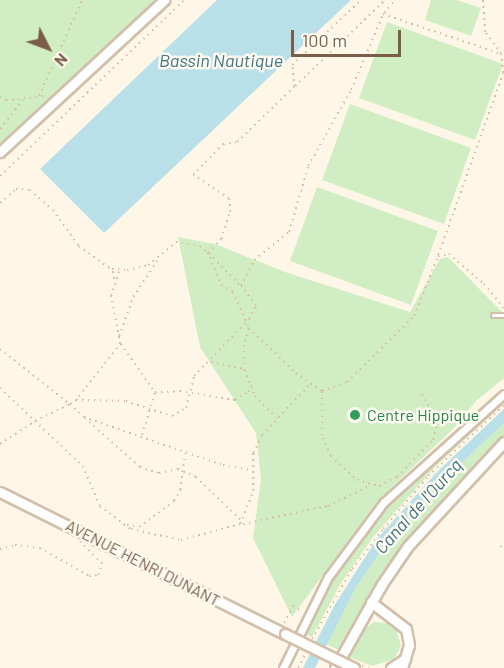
<!DOCTYPE html>
<style>
body{margin:0}
#map{position:relative;width:504px;height:668px;overflow:hidden;background:#fef7e7;font-family:Barlow,sans-serif}
div>[style]{position:absolute}
.green>*{inset:0;background:#d1edc4}
.water>*{inset:0;background:#b9dfe9}
.path>*{height:1.5px;margin-top:-0.75px;transform-origin:0;background:repeating-linear-gradient(90deg,#dbbb9f 0 1.5px,transparent 0 6px)}
.roads{filter:drop-shadow(2px 0 #d1bfab) drop-shadow(-2px 0 #d1bfab) drop-shadow(0 2px #d1bfab) drop-shadow(0 -2px #d1bfab)}
.lane>*{height:3px;margin:-1.5px;padding:0 1.5px;transform-origin:1.5px;border-radius:1.5px;background:#fff}
.street>*{height:7px;margin:-3.5px;padding:0 3.5px;transform-origin:3.5px;border-radius:3.5px;background:#fff}
.secondary>*{height:9px;margin:-4.5px;padding:0 4.5px;transform-origin:4.5px;border-radius:4.5px;background:#fff}
.bridges{filter:drop-shadow(2px 0 #d4c0a9) drop-shadow(-2px 0 #d4c0a9) drop-shadow(0 2px #d4c0a9) drop-shadow(0 -2px #d4c0a9)}
.secondary-bridge>*{height:9px;margin:-4.5px;padding:0 4.5px;transform-origin:4.5px;border-radius:4.5px;background:#fff}
.dots>*{width:16px;height:16px;translate:-50% -50%;box-sizing:border-box;border:3px solid #fffaef;border-radius:50%}
span{translate:-50% -50%;white-space:nowrap;text-align:center;line-height:1.15;-webkit-text-stroke:5px #fffaef;paint-order:stroke}
.leisure-label{font-size:16px;color:#27864d}
.left{translate:0 -50%;text-align:left}
.street-label{font-size:16px;color:#7a5e49}
.water-label{font-size:18px;color:#3e7687;font-style:italic}
.north{position:absolute;left:18px;top:18px;width:60px;height:60px;-webkit-text-stroke:4px #fffaef;paint-order:stroke;rotate:132deg;font-size:16px;font-weight:700;line-height:24px;text-align:center;color:#7a5e49}
.north::after{content:'';display:block;margin:auto;width:21px;height:27px;background:#7a5e49;clip-path:polygon(50% 0,100% 100%,50% 72%,0 100%)}
.scale{position:absolute;left:291px;top:30px;width:110px;height:27px;box-sizing:border-box;border:3px solid #7a5e49;border-top:0;padding-left:8px;font-size:18px;line-height:21px;white-space:nowrap;color:#7a5e49;-webkit-text-stroke:4px #fffaef;paint-order:stroke}
</style>
<div id="map">
<div class="green">
<i style="clip-path:polygon(0 0,157px 0,0 146px)"></i>
<i style="clip-path:polygon(431px 0,457px 0,481px 8px,471px 36px,425px 20px)"></i>
<i style="clip-path:polygon(387px 22px,503px 64px,475px 140px,359px 98px)"></i>
<i style="clip-path:polygon(350px 104px,471px 148px,444px 224px,322px 180px)"></i>
<i style="clip-path:polygon(317px 187px,438px 231px,411px 305px,290px 261px)"></i>
<i style="clip-path:polygon(178px 237px,215px 244px,285px 272px,410px 312px,440px 259px,448px 257px,504px 314px,504px 378px,477px 400px,452px 430px,378px 500px,292px 617px,253px 538px,261px 479px,256px 433px,200px 347px)"></i>
<i style="clip-path:polygon(504px 396px,504px 403px,435px 467px,373px 537px,341px 583px,312px 637px,301px 632px,321px 592px,354px 544px,392px 499px)"></i>
<i style="clip-path:polygon(504px 423px,504px 436px,457px 484px,388px 565px,339px 650px,326px 644px,356px 587px,383px 548px,447px 477px)"></i>
<i style="clip-path:polygon(374px 622px,387px 623px,396px 629px,401px 646px,394px 659px,372px 666px,349px 657px,362px 631px)"></i>
</div>
<div class="water">
<i style="clip-path:polygon(217px 0,351px 0,104px 233px,40px 169px)"></i>
<i style="clip-path:polygon(504px 409px,504px 423px,447px 477px,383px 548px,356px 587px,315px 668px,303px 668px,334px 606px,376px 540px,438px 471px)"></i>
</div>
<div class="path">
<i style="left:384px;top:13px;width:17px;rotate:-50deg"></i>
<i style="left:295px;top:86px;width:124px;rotate:-43.7deg"></i>
<i style="left:0;top:96px;width:7px;rotate:34deg"></i>
<i style="left:6px;top:100px;width:41px;rotate:-5.6deg"></i>
<i style="left:39px;top:96px;width:105px;rotate:-65.9deg"></i>
<i style="left:0;top:129px;width:37px;rotate:-52deg"></i>
<i style="left:0;top:176px;width:255px;rotate:-43.7deg"></i>
<i style="left:0;top:203px;width:21px;rotate:-41deg"></i>
<i style="left:16px;top:189px;width:14px;rotate:4deg"></i>
<i style="left:30px;top:190px;width:30px;rotate:41deg"></i>
<i style="left:53px;top:210px;width:44px;rotate:54.2deg"></i>
<i style="left:79px;top:246px;width:39px;rotate:36deg"></i>
<i style="left:438px;top:255px;width:193px;rotate:-70.3deg"></i>
<i style="left:503px;top:73px;width:19px;rotate:-96deg"></i>
<i style="left:501px;top:54px;width:27px;rotate:-126deg"></i>
<i style="left:485px;top:32px;width:32px;rotate:-94deg"></i>
<i style="left:114px;top:279px;width:10px;rotate:-101deg"></i>
<i style="left:112px;top:269px;width:15px;rotate:4deg"></i>
<i style="left:127px;top:270px;width:22px;rotate:-13deg"></i>
<i style="left:148px;top:265px;width:36px;rotate:-39deg"></i>
<i style="left:176px;top:242px;width:24px;rotate:9deg"></i>
<i style="left:200px;top:246px;width:10px;rotate:37deg"></i>
<i style="left:208px;top:252px;width:35px;rotate:68deg"></i>
<i style="left:221px;top:285px;width:14px;rotate:30deg"></i>
<i style="left:233px;top:292px;width:39px;rotate:66deg"></i>
<i style="left:249px;top:328px;width:65px;rotate:43.8deg"></i>
<i style="left:296px;top:373px;width:32px;rotate:35deg"></i>
<i style="left:322px;top:391px;width:27px;rotate:-20deg"></i>
<i style="left:347px;top:382px;width:94px;rotate:-44.6deg"></i>
<i style="left:414px;top:316px;width:65px;rotate:-68.2deg"></i>
<i style="left:438px;top:256px;width:11px;rotate:-10deg"></i>
<i style="left:449px;top:254px;width:46px;rotate:40.6deg"></i>
<i style="left:484px;top:284px;width:31px;rotate:50deg"></i>
<i style="left:239px;top:285px;width:45px;rotate:-134.1deg"></i>
<i style="left:208px;top:253px;width:19px;rotate:-47deg"></i>
<i style="left:221px;top:239px;width:28px;rotate:-72deg"></i>
<i style="left:230px;top:212px;width:13px;rotate:-94deg"></i>
<i style="left:229px;top:199px;width:43px;rotate:-146.3deg"></i>
<i style="left:193px;top:175px;width:43px;rotate:-45.9deg"></i>
<i style="left:223px;top:144px;width:14px;rotate:-8deg"></i>
<i style="left:237px;top:142px;width:79px;rotate:-44deg"></i>
<i style="left:294px;top:87px;width:22px;rotate:-95deg"></i>
<i style="left:292px;top:65px;width:95px;rotate:-43.3deg"></i>
<i style="left:249px;top:329px;width:17px;rotate:107deg"></i>
<i style="left:244px;top:345px;width:25px;rotate:88deg"></i>
<i style="left:245px;top:370px;width:28px;rotate:69deg"></i>
<i style="left:255px;top:396px;width:31px;rotate:45deg"></i>
<i style="left:119px;top:336px;width:41px;rotate:-70.3deg"></i>
<i style="left:133px;top:297px;width:43px;rotate:-56.3deg"></i>
<i style="left:121px;top:344px;width:57px;rotate:54.9deg"></i>
<i style="left:0;top:349px;width:89px;rotate:38.2deg"></i>
<i style="left:70px;top:404px;width:6px;rotate:-31deg"></i>
<i style="left:75px;top:401px;width:73px;rotate:-51.7deg"></i>
<i style="left:120px;top:344px;width:49px;rotate:-100.6deg"></i>
<i style="left:111px;top:296px;width:26px;rotate:-72deg"></i>
<i style="left:211px;top:362px;width:34px;rotate:12deg"></i>
<i style="left:0;top:388px;width:48px;rotate:43.3deg"></i>
<i style="left:35px;top:421px;width:39px;rotate:-26deg"></i>
<i style="left:70px;top:404px;width:19px;rotate:43deg"></i>
<i style="left:84px;top:417px;width:147px;rotate:19.1deg"></i>
<i style="left:223px;top:465px;width:27px;rotate:10deg"></i>
<i style="left:322px;top:392px;width:46px;rotate:88.8deg"></i>
<i style="left:323px;top:438px;width:20px;rotate:66deg"></i>
<i style="left:331px;top:456px;width:35px;rotate:43deg"></i>
<i style="left:357px;top:480px;width:23px;rotate:15deg"></i>
<i style="left:379px;top:486px;width:20px;rotate:-27deg"></i>
<i style="left:397px;top:477px;width:52px;rotate:-45.8deg"></i>
<i style="left:433px;top:440px;width:18px;rotate:-77deg"></i>
<i style="left:437px;top:422px;width:33px;rotate:-119deg"></i>
<i style="left:76px;top:400px;width:50px;rotate:1.1deg"></i>
<i style="left:126px;top:401px;width:48px;rotate:18.1deg"></i>
<i style="left:172px;top:416px;width:16px;rotate:-30deg"></i>
<i style="left:186px;top:408px;width:33px;rotate:-76deg"></i>
<i style="left:194px;top:376px;width:79px;rotate:-46deg"></i>
<i style="left:249px;top:319px;width:15px;rotate:-62deg"></i>
<i style="left:256px;top:306px;width:25px;rotate:-127deg"></i>
<i style="left:241px;top:286px;width:29px;rotate:-63deg"></i>
<i style="left:254px;top:260px;width:45px;rotate:-38.7deg"></i>
<i style="left:289px;top:232px;width:69px;rotate:-73.9deg"></i>
<i style="left:308px;top:166px;width:87px;rotate:-60.5deg"></i>
<i style="left:351px;top:90px;width:82px;rotate:-67.2deg"></i>
<i style="left:383px;top:14px;width:125px;rotate:18.7deg"></i>
<i style="left:85px;top:418px;width:74px;rotate:41.7deg"></i>
<i style="left:140px;top:467px;width:20px;rotate:18deg"></i>
<i style="left:159px;top:473px;width:19px;rotate:-12deg"></i>
<i style="left:178px;top:469px;width:20px;rotate:24deg"></i>
<i style="left:196px;top:477px;width:62px;rotate:43.7deg"></i>
<i style="left:142px;top:435px;width:45px;rotate:-73.2deg"></i>
<i style="left:155px;top:392px;width:25px;rotate:-2deg"></i>
<i style="left:180px;top:391px;width:56px;rotate:9.3deg"></i>
<i style="left:235px;top:400px;width:15px;rotate:-32deg"></i>
<i style="left:248px;top:392px;width:8px;rotate:-67deg"></i>
<i style="left:0;top:444px;width:42px;rotate:-33.3deg"></i>
<i style="left:35px;top:421px;width:66px;rotate:43.2deg"></i>
<i style="left:83px;top:466px;width:43px;rotate:67deg"></i>
<i style="left:100px;top:506px;width:39px;rotate:37deg"></i>
<i style="left:131px;top:529px;width:51px;rotate:12.4deg"></i>
<i style="left:181px;top:540px;width:61px;rotate:-15.2deg"></i>
<i style="left:240px;top:524px;width:35px;rotate:-68deg"></i>
<i style="left:253px;top:491px;width:38px;rotate:-90deg"></i>
<i style="left:253px;top:453px;width:20px;rotate:-63deg"></i>
<i style="left:262px;top:435px;width:70px;rotate:-46.7deg"></i>
<i style="left:243px;top:524px;width:87px;rotate:-12deg"></i>
<i style="left:328px;top:506px;width:46px;rotate:-26deg"></i>
<i style="left:127px;top:525px;width:12px;rotate:9deg"></i>
<i style="left:139px;top:527px;width:44px;rotate:-36.6deg"></i>
<i style="left:174px;top:501px;width:13px;rotate:-61deg"></i>
<i style="left:180px;top:490px;width:37px;rotate:-82deg"></i>
<i style="left:500px;top:547px;width:5px;rotate:-37deg"></i>
<i style="left:0;top:549px;width:16px;rotate:-15deg"></i>
<i style="left:15px;top:545px;width:25px;rotate:7deg"></i>
<i style="left:40px;top:548px;width:56px;rotate:29.7deg"></i>
<i style="left:89px;top:576px;width:9px;rotate:-6deg"></i>
<i style="left:98px;top:575px;width:12px;rotate:-70deg"></i>
<i style="left:102px;top:564px;width:31px;rotate:-135deg"></i>
<i style="left:284px;top:623px;width:19px;rotate:-62deg"></i>
<i style="left:293px;top:606px;width:12px;rotate:31deg"></i>
<i style="left:312px;top:639px;width:81px;rotate:-60.3deg"></i>
<i style="left:352px;top:569px;width:51px;rotate:-52.2deg"></i>
<i style="left:383px;top:529px;width:70px;rotate:-49.7deg"></i>
<i style="left:428px;top:476px;width:104px;rotate:-43.1deg"></i>
<i style="left:362px;top:666px;width:7px;rotate:16deg"></i>
<i style="left:298px;top:668px;width:16px;rotate:-63deg"></i>
</div>
<div class="roads">
<div class="lane">
<i style="left:493px;top:315px;width:11px"></i>
</div>
<div class="street">
<i style="left:283px;top:668px;width:102px;rotate:-63.7deg"></i>
<i style="left:328px;top:577px;width:94px;rotate:-53.3deg"></i>
<i style="left:384px;top:502px;width:161px;rotate:-42deg"></i>
</div>
<div class="secondary">
<i style="left:0;top:152px;width:224px;rotate:-42.8deg"></i>
<i style="left:0;top:492px;width:318px;rotate:26.5deg"></i>
<i style="left:371px;top:602px;width:44px;rotate:37.6deg"></i>
<i style="left:406px;top:629px;width:16px;rotate:79deg"></i>
<i style="left:409px;top:645px;width:24px;rotate:107deg"></i>
<i style="left:335px;top:668px;width:96px;rotate:-60.8deg"></i>
<i style="left:382px;top:584px;width:46px;rotate:-55.6deg"></i>
<i style="left:408px;top:546px;width:142px;rotate:-47.3deg"></i>
<i style="left:391px;top:668px;width:17px;rotate:-33deg"></i>
</div>
</div>
<div class="bridges">
<div class="secondary-bridge">
<i style="left:285px;top:634px;width:77px;rotate:26.2deg"></i>
</div>
</div>
<div class="dots">
<i style="left:355px;top:415px;background:#2e9e5b"></i>
</div>
<div class="leisure-label">
<span class="left" style="left:367px;top:415px">Centre Hippique</span>
</div>
<div class="street-label">
<span style="left:143px;top:563px;rotate:27deg">AVENUE HENRI DUNANT</span>
</div>
<div class="water-label">
<span style="left:221px;top:60px">Bassin Nautique</span>
<span style="left:418px;top:506px;rotate:-48deg">Canal de l'Ourcq</span>
</div>
<div class="north">N</div>
<div class="scale">100 m</div>
</div>
